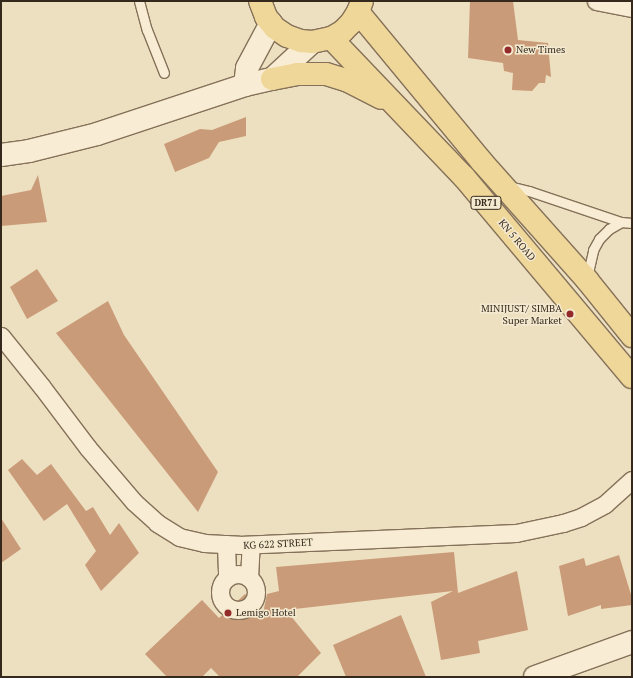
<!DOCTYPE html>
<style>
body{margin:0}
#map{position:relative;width:633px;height:678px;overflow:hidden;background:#ede0c1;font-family:"PT Serif",serif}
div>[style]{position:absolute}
.building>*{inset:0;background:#ca9b78}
.roads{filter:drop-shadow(1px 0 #857159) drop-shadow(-1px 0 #857159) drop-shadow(0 1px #857159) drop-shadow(0 -1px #857159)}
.service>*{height:9px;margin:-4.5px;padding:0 4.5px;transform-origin:4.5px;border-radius:4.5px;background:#f8edd4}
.minor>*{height:17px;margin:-8.5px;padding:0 8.5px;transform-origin:8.5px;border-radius:8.5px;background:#f8edd4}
.minor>.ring{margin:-8.5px;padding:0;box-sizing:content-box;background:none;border:17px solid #f8edd4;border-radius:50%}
.secondary>*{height:22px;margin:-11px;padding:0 11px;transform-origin:11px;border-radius:11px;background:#f8edd4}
.primary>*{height:22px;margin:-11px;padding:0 11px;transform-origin:11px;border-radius:11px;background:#efd699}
.dots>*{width:11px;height:11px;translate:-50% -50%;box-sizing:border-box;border:2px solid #f4ead0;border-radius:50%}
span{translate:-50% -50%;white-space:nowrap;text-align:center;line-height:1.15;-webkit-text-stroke:3px #f4ead0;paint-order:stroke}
.shield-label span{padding:1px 3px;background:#f4ead0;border:1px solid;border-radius:3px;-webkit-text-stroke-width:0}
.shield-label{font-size:9px;color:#35291d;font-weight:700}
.poi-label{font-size:10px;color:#35291d}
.left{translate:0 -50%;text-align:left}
.right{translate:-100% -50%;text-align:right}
.street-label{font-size:10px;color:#35291d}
.frame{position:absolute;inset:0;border:2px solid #35291d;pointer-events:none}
</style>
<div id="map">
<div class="building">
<i style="clip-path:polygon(470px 1px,513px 1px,518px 40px,548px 43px,551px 77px,546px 75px,545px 83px,539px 83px,532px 91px,512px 90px,513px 73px,504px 71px,503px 63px,468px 58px)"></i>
<i style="clip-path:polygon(246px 117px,246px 136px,219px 142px,209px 158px,175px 172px,164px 144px,200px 129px,212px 130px)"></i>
<i style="clip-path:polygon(38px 175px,47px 222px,1px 226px,1px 196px,31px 190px)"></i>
<i style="clip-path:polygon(37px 269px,58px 301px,27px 319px,10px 287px)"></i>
<i style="clip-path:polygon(108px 301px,124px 335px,218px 472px,198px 512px,56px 333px)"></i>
<i style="clip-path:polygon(22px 459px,37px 475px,51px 464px,86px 511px,93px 507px,110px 535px,119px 523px,139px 553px,101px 591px,85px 565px,96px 551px,67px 504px,44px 521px,8px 470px)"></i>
<i style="clip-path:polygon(1px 518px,21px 549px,1px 563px)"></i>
<i style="clip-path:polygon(454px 552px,458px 593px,517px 571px,528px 630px,478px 641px,480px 653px,441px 660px,431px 602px,453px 591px,286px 610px,321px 653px,297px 677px,220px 677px,211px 668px,202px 677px,167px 677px,145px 654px,202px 600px,219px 618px,245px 594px,263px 613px,267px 594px,279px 591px,276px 567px)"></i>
<i style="clip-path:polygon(619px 555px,632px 598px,632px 605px,601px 609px,601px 605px,568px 616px,559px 566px,584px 558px,586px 566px)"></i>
<i style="clip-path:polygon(401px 615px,426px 677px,346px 677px,333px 645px)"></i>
</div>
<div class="roads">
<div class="service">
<i style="left:139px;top:1px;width:30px;rotate:75deg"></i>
<i style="left:147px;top:30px;width:46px;rotate:68.4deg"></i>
<i style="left:509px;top:186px;width:21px;rotate:14deg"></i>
<i style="left:529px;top:191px;width:97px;rotate:18.6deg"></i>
<i style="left:621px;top:222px;width:11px;rotate:5deg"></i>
<i style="left:587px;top:277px;width:28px;rotate:-77deg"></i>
<i style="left:593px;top:250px;width:13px;rotate:-61deg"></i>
<i style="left:599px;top:239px;width:14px;rotate:-45deg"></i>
<i style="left:609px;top:229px;width:14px;rotate:-30deg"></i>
</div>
<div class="minor">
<i style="left:596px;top:1px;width:37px;rotate:11deg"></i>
<i style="left:1px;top:336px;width:65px;rotate:51.2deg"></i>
<i style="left:42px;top:387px;width:76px;rotate:53deg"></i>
<i style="left:88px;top:448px;width:71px;rotate:49.6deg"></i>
<i style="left:134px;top:502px;width:31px;rotate:42deg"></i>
<i style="left:157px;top:523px;width:26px;rotate:32deg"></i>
<i style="left:179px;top:537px;width:26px;rotate:13deg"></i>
<i style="left:204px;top:543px;width:35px;rotate:3deg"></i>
<i style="left:239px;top:545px;width:277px;rotate:-2.5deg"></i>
<i style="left:516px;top:533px;width:48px;rotate:-12deg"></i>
<i style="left:563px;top:523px;width:19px;rotate:-18deg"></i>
<i style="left:581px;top:517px;width:27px;rotate:-28deg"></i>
<i style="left:605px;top:504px;width:36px;rotate:-42deg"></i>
<i style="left:226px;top:544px;width:34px;rotate:88deg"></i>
<i class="ring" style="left:220px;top:574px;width:19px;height:19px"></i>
<i style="left:249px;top:578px;width:33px;rotate:-87deg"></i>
</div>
<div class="secondary">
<i style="left:245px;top:85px;width:17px;rotate:-83deg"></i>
<i style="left:247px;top:68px;width:51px;rotate:-61.9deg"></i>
<i style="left:1px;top:155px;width:28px;rotate:-8deg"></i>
<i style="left:29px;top:151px;width:70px;rotate:-14deg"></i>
<i style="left:97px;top:134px;width:156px;rotate:-18.3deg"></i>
<i style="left:245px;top:85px;width:28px;rotate:-13deg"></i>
<i style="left:272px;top:79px;width:54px;rotate:-42.8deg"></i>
<i style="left:535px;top:677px;width:103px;rotate:-19.8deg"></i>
</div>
<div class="primary">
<i style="left:260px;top:1px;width:17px;rotate:69deg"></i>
<i style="left:266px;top:17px;width:14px;rotate:51deg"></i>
<i style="left:275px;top:28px;width:14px;rotate:34deg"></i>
<i style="left:287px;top:36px;width:15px;rotate:20deg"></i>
<i style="left:301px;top:41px;width:11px;rotate:5deg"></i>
<i style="left:312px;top:42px;width:19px;rotate:-12deg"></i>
<i style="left:331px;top:38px;width:13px;rotate:-29deg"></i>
<i style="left:342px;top:32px;width:13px;rotate:-45deg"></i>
<i style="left:351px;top:23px;width:13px;rotate:-58deg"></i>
<i style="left:358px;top:12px;width:12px;rotate:-70deg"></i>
<i style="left:358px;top:12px;width:195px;rotate:50.4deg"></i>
<i style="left:482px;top:162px;width:158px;rotate:48.3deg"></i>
<i style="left:587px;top:280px;width:72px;rotate:51.2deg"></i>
<i style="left:331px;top:38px;width:192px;rotate:46.3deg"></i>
<i style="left:464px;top:177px;width:261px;rotate:50deg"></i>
<i style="left:272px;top:79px;width:25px;rotate:-11deg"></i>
<i style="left:297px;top:74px;width:29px"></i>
<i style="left:326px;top:74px;width:21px;rotate:17deg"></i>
<i style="left:346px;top:80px;width:39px;rotate:27deg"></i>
</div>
</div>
<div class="dots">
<i style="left:508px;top:50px;background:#932b2b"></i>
<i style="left:570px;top:314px;background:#932b2b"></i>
<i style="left:228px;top:613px;background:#932b2b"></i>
</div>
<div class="shield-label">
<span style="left:486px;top:203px">DR71</span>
</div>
<div class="poi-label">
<span class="left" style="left:516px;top:50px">New Times</span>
<span class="right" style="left:562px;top:314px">MINIJUST/ SIMBA<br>Super Market</span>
<span class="left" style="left:236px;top:613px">Lemigo Hotel</span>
</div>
<div class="street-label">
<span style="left:517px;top:240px;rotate:50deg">KN 5 ROAD</span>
<span style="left:278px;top:544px;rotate:-3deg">KG 622 STREET</span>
</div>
<div class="frame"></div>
</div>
